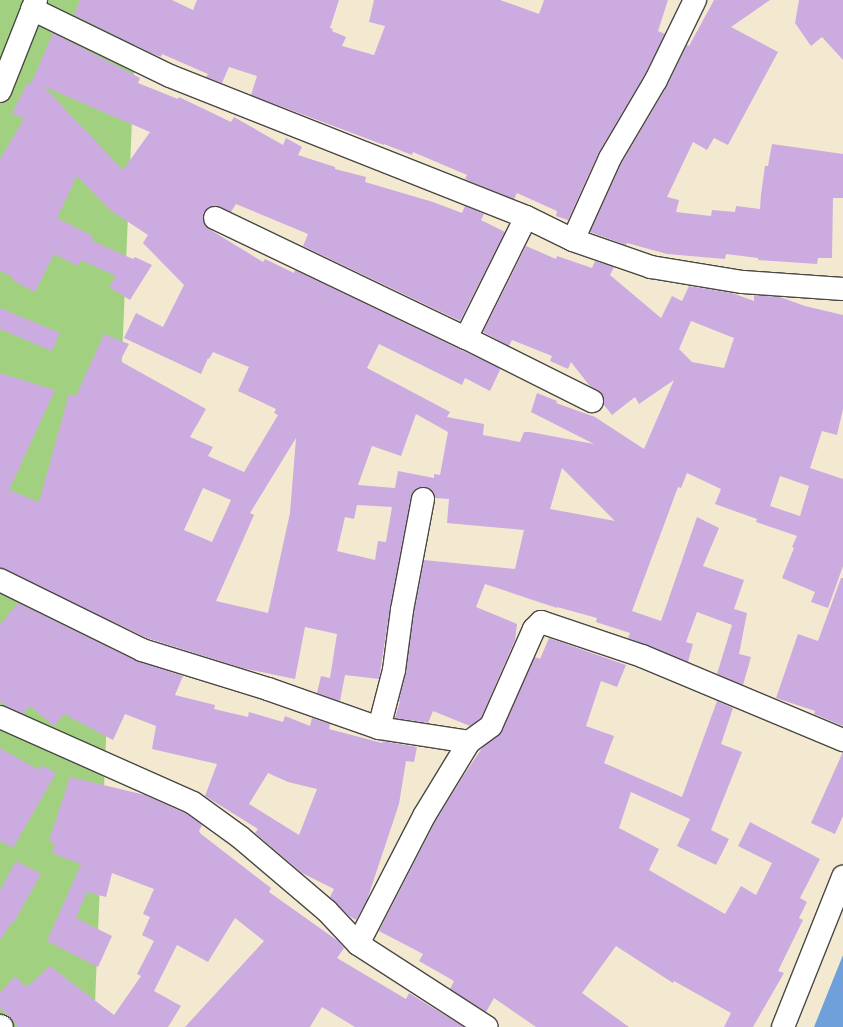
<!DOCTYPE html>
<style>
body{margin:0}
#map{position:relative;width:843px;height:1027px;overflow:hidden;background:#f3e9d1;font-family:"Architects Daughter",sans-serif}
div>[style]{position:absolute}
.green>*{inset:0;background:#a1d180}
.water>*{inset:0;background:#70a0da}
.building>*{inset:0;background:#ccabe1}
.roads{filter:drop-shadow(1px 0 #494844) drop-shadow(-1px 0 #494844) drop-shadow(0 1px #494844) drop-shadow(0 -1px #494844)}
.minor>*{height:22px;margin:-11px;padding:0 11px;transform-origin:11px;border-radius:11px;background:#fff}
span{translate:-50% -50%;white-space:nowrap;text-align:center;line-height:1.15;-webkit-text-stroke:3px #fdfcf7;paint-order:stroke}
</style>
<div id="map">
<div class="green">
<i style="clip-path:polygon(0 0,137px 0,94px 1027px,0 1027px)"></i>
</div>
<div class="water">
<i style="clip-path:polygon(843px 955px,843px 1027px,814px 1027px)"></i>
</div>
<div class="building">
<i style="clip-path:polygon(80px 0,172px 0,193px 10px,197px 0,339px 0,330px 28px,333px 29px,332px 31px,346px 37px,342px 46px,374px 55px,385px 26px,369px 22px,374px 0,500px 0,539px 14px,544px 0,668px 0,658px 31px,665px 34px,645px 74px,599px 152px,568px 220px,556px 216px,557px 211px,517px 193px,514px 199px,476px 184px,465px 179px,467px 175px,413px 152px,412px 155px,384px 144px,384px 145px,251px 95px,257px 76px,229px 67px,222px 83px,206px 77px,208px 74px,162px 54px,161px 57px,151px 53px,74px 15px)"></i>
<i style="clip-path:polygon(714px 0,770px 0,731px 27px,778px 52px,728px 145px,714px 138px,707px 150px,693px 142px,667px 197px,679px 200px,676px 212px,711px 216px,712px 210px,735px 212px,736px 206px,760px 209px,761px 194px,765px 166px,768px 166px,772px 144px,843px 154px,843px 198px,833px 198px,832px 258px,818px 258px,817px 264px,758px 260px,758px 258px,726px 254px,725px 259px,667px 254px,627px 243px,626px 245px,590px 232px,621px 164px,667px 86px,687px 45px,689px 46px)"></i>
<i style="clip-path:polygon(799px 0,843px 0,843px 60px,822px 37px,811px 46px,795px 23px)"></i>
<i style="clip-path:polygon(evenodd,53px 33px,140px 78px,138px 83px,178px 99px,179px 97px,231px 122px,234px 117px,283px 145px,286px 138px,302px 147px,298px 155px,335px 167px,335px 169px,366px 177px,365px 182px,433px 202px,462px 213px,465px 206px,484px 214px,481px 220px,505px 232px,460px 321px,303px 246px,308px 234px,236px 204px,231px 212px,220px 207px,214px 206px,208px 208px,204px 212px,203px 219px,205px 225px,209px 229px,263px 262px,265px 259px,294px 273px,295px 270px,499px 368px,500px 370px,490px 391px,465px 378px,462px 385px,379px 344px,367px 368px,450px 412px,447px 417px,484px 424px,483px 435px,520px 442px,524px 432px,530px 432px,594px 444px,531px 412px,537px 393px,557px 401px,556px 403px,595px 417px,644px 449px,674px 380px,639px 404px,635px 397px,612px 415px,604px 405px,602px 394px,589px 385px,571px 362px,568px 369px,550px 361px,552px 356px,512px 340px,509px 346px,483px 332px,526px 246px,556px 259px,557px 256px,592px 268px,595px 261px,614px 267px,610px 275px,661px 318px,672px 296px,682px 301px,689px 286px,732px 293px,754px 301px,754px 295px,780px 297px,805px 306px,843px 315px,843px 409px,837px 435px,822px 431px,810px 468px,843px 479px,843px 566px,828px 608px,811px 602px,815px 592px,782px 578px,794px 548px,792px 547px,797px 536px,756px 522px,757px 519px,715px 504px,721px 489px,687px 473px,681px 488px,678px 487px,632px 611px,661px 621px,697px 517px,719px 528px,703px 566px,744px 580px,734px 609px,747px 613px,739px 654px,751px 657px,743px 685px,717px 674px,732px 625px,697px 612px,686px 642px,693px 644px,688px 662px,628px 638px,630px 633px,596px 622px,597px 618px,557px 607px,557px 608px,485px 584px,476px 607px,517px 624px,515px 640px,481px 718px,470px 726px,433px 711px,428px 723px,395px 718px,400px 701px,399px 701px,406px 672px,414px 612px,424px 560px,515px 569px,524px 530px,447px 523px,449px 499px,435px 498px,431px 490px,426px 487px,419px 487px,413px 491px,411px 497px,390px 608px,379px 679px,345px 675px,340px 701px,317px 693px,321px 676px,330px 678px,337px 634px,305px 627px,295px 679px,242px 668px,147px 638px,0 568px,0 373px,55px 390px,9px 490px,39px 502px,69px 394px,76px 396px,104px 334px,129px 344px,120px 361px,206px 409px,190px 437px,213px 447px,208px 456px,244px 472px,278px 415px,274px 413px,276px 409px,238px 391px,249px 367px,213px 352px,209px 359px,208px 358px,201px 374px,124px 338px,136px 313px,163px 327px,184px 285px,143px 243px,148px 235px,110px 210px,77px 176px,57px 218px,93px 236px,91px 240px,133px 259px,135px 257px,152px 265px,130px 300px,109px 287px,116px 276px,81px 260px,78px 266px,54px 254px,35px 292px,12px 280px,13px 277px,0 271px,0 159px,24px 119px,12px 113px,28px 82px,31px 84px,53px 33px,43px 86px,117px 118px,150px 132px,123px 170px,43px 86px,53px 33px,691px 321px,734px 338px,724px 368px,692px 362px,679px 349px,691px 321px,53px 33px,416px 414px,448px 432px,440px 475px,434px 474px,434px 478px,398px 471px,395px 488px,358px 485px,372px 446px,401px 456px,416px 414px,53px 33px,296px 438px,290px 513px,268px 613px,216px 601px,254px 515px,250px 513px,296px 438px,53px 33px,562px 468px,615px 521px,550px 509px,562px 468px,53px 33px,780px 476px,809px 486px,800px 516px,770px 506px,780px 476px,53px 33px,203px 488px,231px 500px,212px 542px,184px 530px,203px 488px,53px 33px,357px 505px,392px 507px,386px 542px,378px 541px,375px 560px,337px 551px,345px 517px,354px 519px,357px 505px)"></i>
<i style="clip-path:polygon(0 308px,60px 333px,52px 351px,0 329px)"></i>
<i style="clip-path:polygon(841px 578px,843px 578px,843px 726px,814px 714px,815px 711px,776px 698px,798px 634px,818px 641px)"></i>
<i style="clip-path:polygon(evenodd,18px 603px,137px 661px,183px 676px,175px 695px,215px 705px,214px 709px,248px 717px,249px 712px,283px 722px,285px 716px,310px 726px,312px 718px,330px 724px,329px 729px,382px 743px,383px 741px,417px 747px,414px 762px,406px 761px,399px 804px,367px 900px,356px 920px,349px 916px,330px 897px,334px 889px,302px 873px,255px 833px,258px 829px,205px 796px,217px 764px,152px 749px,156px 726px,125px 714px,113px 740px,64px 714px,54px 726px,30px 706px,23px 714px,6px 706px,0 701px,0 625px,18px 603px,268px 773px,288px 782px,317px 789px,299px 835px,249px 804px,268px 773px)"></i>
<i style="clip-path:polygon(549px 638px,626px 665px,617px 687px,601px 681px,586px 726px,614px 736px,604px 763px,682px 797px,717px 701px,733px 708px,721px 744px,742px 752px,711px 830px,729px 839px,716px 865px,677px 846px,690px 819px,631px 792px,619px 828px,659px 849px,649px 870px,725px 914px,741px 886px,756px 895px,772px 863px,738px 846px,750px 822px,820px 859px,800px 898px,807px 902px,799px 918px,803px 920px,778px 971px,784px 973px,753px 1027px,724px 1027px,731px 1013px,674px 981px,673px 983px,616px 946px,582px 993px,629px 1027px,536px 1027px,494px 998px,486px 1012px,450px 989px,454px 981px,419px 961px,423px 954px,379px 931px,435px 822px,462px 778px,482px 748px,502px 731px,535px 657px,540px 659px)"></i>
<i style="clip-path:polygon(0 748px,39px 770px,42px 765px,56px 773px,13px 848px,0 841px)"></i>
<i style="clip-path:polygon(843px 752px,843px 816px,835px 834px,811px 823px)"></i>
<i style="clip-path:polygon(70px 777px,145px 795px,187px 814px,202px 825px,199px 831px,201px 834px,271px 888px,269px 892px,338px 941px,344px 948px,337px 958px,406px 999px,409px 993px,464px 1027px,355px 1027px,322px 1007px,310px 1027px,185px 1027px,264px 941px,235px 918px,208px 962px,177px 945px,154px 991px,181px 1006px,168px 1027px,18px 1027px,11px 1018px,0 1008px,0 993px,15px 976px,27px 987px,50px 966px,114px 1015px,141px 976px,137px 974px,154px 941px,142px 935px,150px 917px,143px 914px,154px 889px,112px 873px,106px 897px,87px 892px,76px 918px,112px 936px,98px 967px,47px 941px,81px 864px,52px 853px,55px 844px,49px 841px)"></i>
<i style="clip-path:polygon(16px 861px,41px 874px,13px 924px,11px 923px,0 940px,0 890px)"></i>
</div>
<div class="roads">
<div class="minor">
<i style="left:32px;top:9px;width:153px;rotate:25.9deg"></i>
<i style="left:170px;top:76px;width:383px;rotate:21.6deg"></i>
<i style="left:526px;top:217px;width:52px;rotate:26.1deg"></i>
<i style="left:573px;top:240px;width:83px;rotate:19.1deg"></i>
<i style="left:651px;top:267px;width:93px;rotate:9.3deg"></i>
<i style="left:743px;top:282px;width:100px;rotate:4deg"></i>
<i style="left:0;top:91px;width:98px;rotate:-68.4deg"></i>
<i style="left:215px;top:218px;width:278px;rotate:25.6deg"></i>
<i style="left:466px;top:338px;width:141px;rotate:26.6deg"></i>
<i style="left:573px;top:240px;width:90px;rotate:-65.7deg"></i>
<i style="left:610px;top:158px;width:91px;rotate:-59.5deg"></i>
<i style="left:656px;top:80px;width:89px;rotate:-64deg"></i>
<i style="left:466px;top:338px;width:135px;rotate:-63.6deg"></i>
<i style="left:0;top:580px;width:158px;rotate:26.2deg"></i>
<i style="left:142px;top:650px;width:132px;rotate:17.2deg"></i>
<i style="left:268px;top:689px;width:118px;rotate:19.4deg"></i>
<i style="left:379px;top:728px;width:91px;rotate:8.8deg"></i>
<i style="left:0;top:717px;width:211px;rotate:24deg"></i>
<i style="left:193px;top:803px;width:58px;rotate:35.9deg"></i>
<i style="left:240px;top:837px;width:114px;rotate:40.4deg"></i>
<i style="left:327px;top:911px;width:45px;rotate:46.8deg"></i>
<i style="left:358px;top:944px;width:153px;rotate:32.8deg"></i>
<i style="left:379px;top:728px;width:60px;rotate:-75.5deg"></i>
<i style="left:394px;top:670px;width:61px;rotate:-82.4deg"></i>
<i style="left:402px;top:610px;width:113px;rotate:-79.3deg"></i>
<i style="left:358px;top:944px;width:144px;rotate:-62.7deg"></i>
<i style="left:424px;top:816px;width:87px;rotate:-58.7deg"></i>
<i style="left:469px;top:742px;width:27px;rotate:-36deg"></i>
<i style="left:491px;top:726px;width:106px;rotate:-66.1deg"></i>
<i style="left:534px;top:629px;width:10px;rotate:-45deg"></i>
<i style="left:541px;top:622px;width:107px;rotate:18.6deg"></i>
<i style="left:642px;top:656px;width:218px;rotate:22.7deg"></i>
<i style="left:0;top:1026px;width:2px;rotate:27deg"></i>
<i style="left:783px;top:1027px;width:162px;rotate:-68.2deg"></i>
</div>
</div>
</div>
